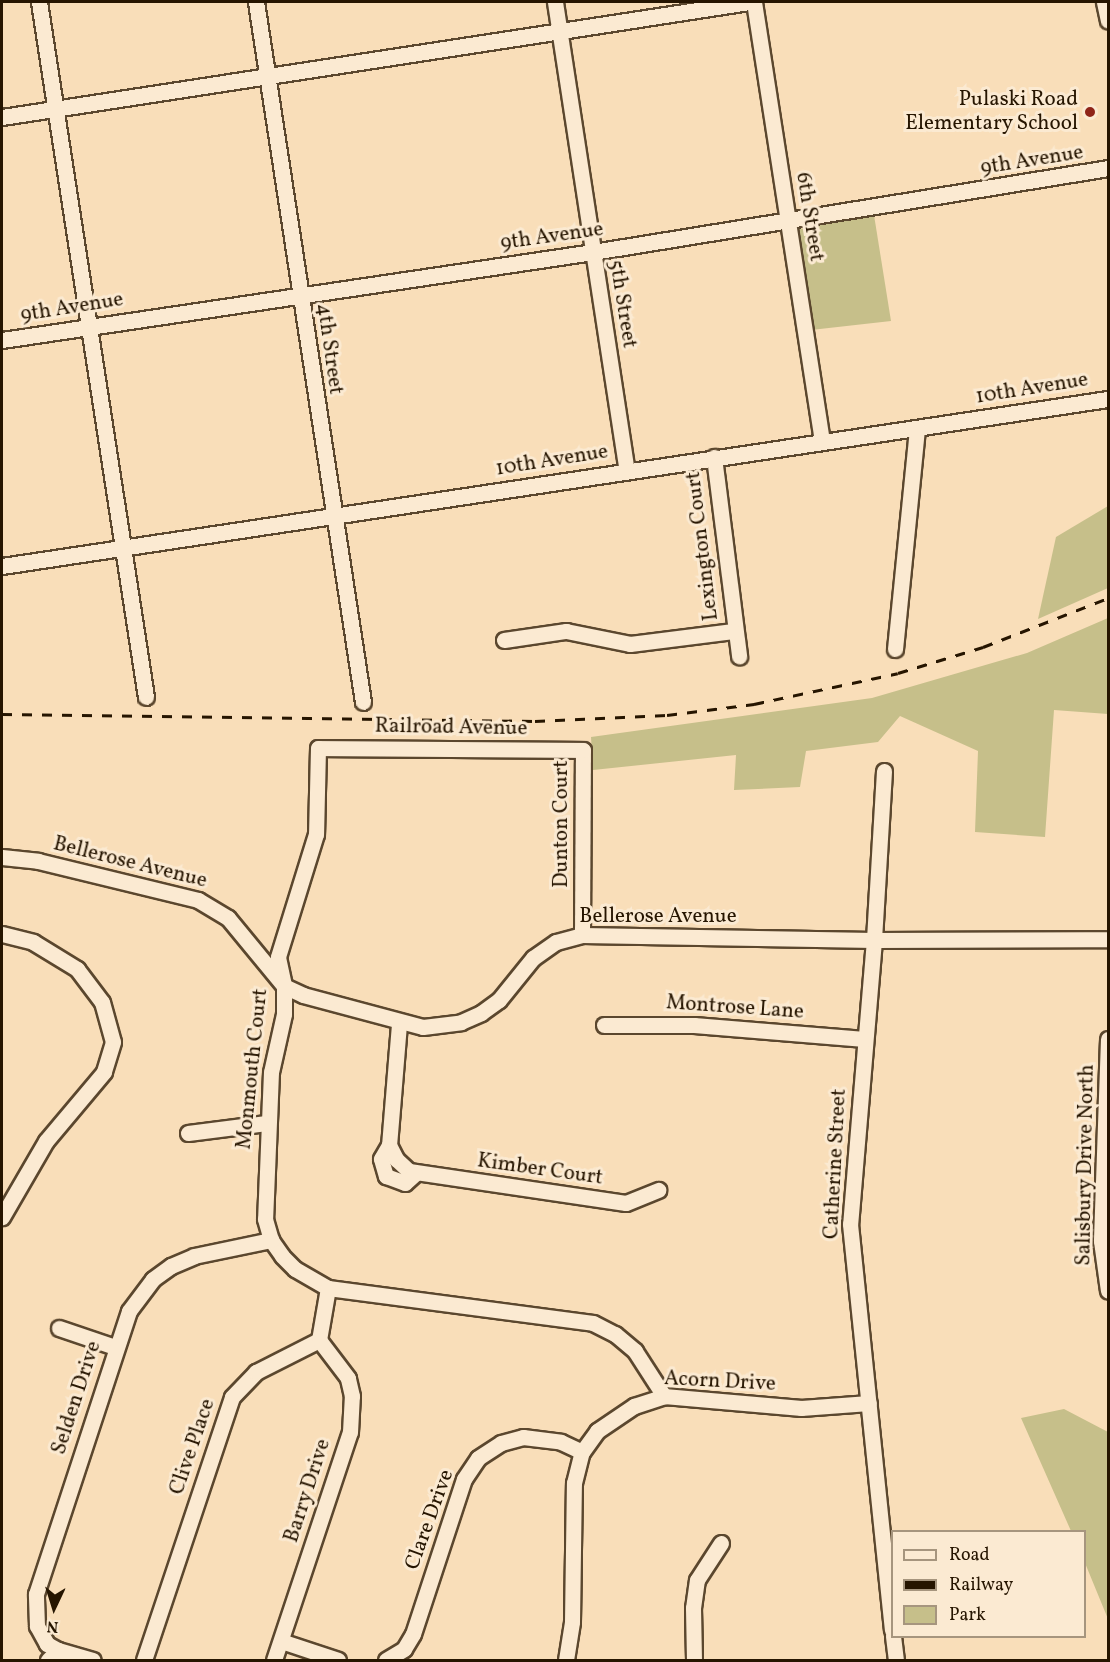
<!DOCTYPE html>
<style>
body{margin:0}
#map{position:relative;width:1110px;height:1662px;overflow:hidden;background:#f9deb9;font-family:Vollkorn,serif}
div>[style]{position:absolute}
.green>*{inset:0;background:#c6bf8a}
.roads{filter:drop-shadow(2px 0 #5b472e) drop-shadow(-2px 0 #5b472e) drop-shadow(0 2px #5b472e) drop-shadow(0 -2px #5b472e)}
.minor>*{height:15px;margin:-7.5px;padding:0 7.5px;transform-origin:7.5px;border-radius:7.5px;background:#fbead2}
.rail>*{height:3px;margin-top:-1.5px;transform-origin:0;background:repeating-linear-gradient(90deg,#261500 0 10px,transparent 0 20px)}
.dots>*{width:16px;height:16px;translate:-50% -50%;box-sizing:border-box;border:3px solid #fbead2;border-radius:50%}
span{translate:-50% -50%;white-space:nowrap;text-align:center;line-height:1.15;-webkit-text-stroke:6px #fbead2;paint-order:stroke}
.poi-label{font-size:21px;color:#261500}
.right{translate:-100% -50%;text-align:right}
.street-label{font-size:21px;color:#261500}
.frame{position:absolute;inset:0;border:3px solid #261500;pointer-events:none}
.legend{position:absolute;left:891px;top:1530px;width:195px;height:108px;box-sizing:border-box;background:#fbead2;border:2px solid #a6957e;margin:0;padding:8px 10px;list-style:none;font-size:18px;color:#261500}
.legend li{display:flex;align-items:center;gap:12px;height:30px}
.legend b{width:30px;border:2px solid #a6957e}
.north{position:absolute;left:24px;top:1578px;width:60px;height:60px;-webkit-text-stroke:4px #fbead2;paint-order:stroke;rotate:184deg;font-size:16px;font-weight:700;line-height:24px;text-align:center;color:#261500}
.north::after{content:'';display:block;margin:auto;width:21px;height:27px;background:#261500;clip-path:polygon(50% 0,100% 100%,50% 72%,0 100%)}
</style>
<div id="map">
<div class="green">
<i style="clip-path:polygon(874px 215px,891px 321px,811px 330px,794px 230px)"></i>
<i style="clip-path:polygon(1108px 506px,1108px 588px,1038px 619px,1056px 537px)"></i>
<i style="clip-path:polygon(1108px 618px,1108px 714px,1054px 710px,1045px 837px,975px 832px,978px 751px,900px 716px,878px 742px,806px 751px,800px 787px,734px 790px,736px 755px,593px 770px,591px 737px,872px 698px,1027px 653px)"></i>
<i style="clip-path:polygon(1064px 1409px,1108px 1432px,1108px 1619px,1085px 1563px,1084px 1532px,1071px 1531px,1021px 1418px)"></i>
</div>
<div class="roads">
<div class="minor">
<i style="left:39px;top:2px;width:703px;rotate:81.25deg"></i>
<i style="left:256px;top:2px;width:708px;rotate:81.31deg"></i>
<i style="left:555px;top:2px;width:474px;rotate:81.3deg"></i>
<i style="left:754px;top:2px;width:443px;rotate:81.2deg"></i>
<i style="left:1104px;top:2px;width:19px;rotate:78deg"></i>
<i style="left:2px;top:117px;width:756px;rotate:-8.75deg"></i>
<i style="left:2px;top:340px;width:598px;rotate:-8.47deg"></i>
<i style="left:593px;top:252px;width:522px;rotate:-9.26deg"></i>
<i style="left:714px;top:457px;width:201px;rotate:82.8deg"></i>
<i style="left:2px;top:566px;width:1119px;rotate:-8.59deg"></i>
<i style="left:504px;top:640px;width:63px;rotate:-8.3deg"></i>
<i style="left:566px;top:631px;width:65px;rotate:11.5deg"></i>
<i style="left:630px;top:644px;width:104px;rotate:-7.2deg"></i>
<i style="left:895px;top:649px;width:222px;rotate:-84.3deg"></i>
<i style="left:884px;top:771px;width:169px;rotate:93.4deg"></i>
<i style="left:874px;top:940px;width:285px;rotate:94.8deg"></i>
<i style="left:850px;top:1224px;width:408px;rotate:84.1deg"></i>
<i style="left:2px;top:857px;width:36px;rotate:6deg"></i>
<i style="left:38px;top:861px;width:165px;rotate:13.7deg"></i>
<i style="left:198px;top:900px;width:35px;rotate:31deg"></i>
<i style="left:228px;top:918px;width:88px;rotate:50.5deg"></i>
<i style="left:284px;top:986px;width:21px;rotate:25deg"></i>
<i style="left:303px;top:995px;width:124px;rotate:14.9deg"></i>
<i style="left:423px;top:1027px;width:38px;rotate:-7deg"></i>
<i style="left:461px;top:1022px;width:22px;rotate:-24deg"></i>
<i style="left:481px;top:1013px;width:22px;rotate:-36deg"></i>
<i style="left:499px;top:1000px;width:54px;rotate:-51deg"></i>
<i style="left:533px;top:958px;width:28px;rotate:-35deg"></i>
<i style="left:556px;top:942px;width:27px;rotate:-15deg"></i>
<i style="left:582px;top:935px;width:292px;rotate:1deg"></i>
<i style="left:874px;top:940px;width:234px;rotate:-0.2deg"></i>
<i style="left:2px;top:934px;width:32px;rotate:14deg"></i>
<i style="left:33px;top:942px;width:52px;rotate:31.5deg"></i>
<i style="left:77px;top:969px;width:41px;rotate:52.9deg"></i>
<i style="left:102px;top:1002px;width:41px;rotate:74.6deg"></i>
<i style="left:113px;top:1042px;width:31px;rotate:107deg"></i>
<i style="left:104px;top:1072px;width:90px;rotate:130deg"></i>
<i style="left:46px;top:1141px;width:88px;rotate:120.1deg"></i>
<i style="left:582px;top:935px;width:185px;rotate:-89.7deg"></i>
<i style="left:583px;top:750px;width:265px;rotate:-179.6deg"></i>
<i style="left:318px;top:748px;width:86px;rotate:91.3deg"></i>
<i style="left:316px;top:834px;width:129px;rotate:107.2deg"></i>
<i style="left:278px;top:957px;width:30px;rotate:78deg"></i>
<i style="left:284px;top:986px;width:28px;rotate:90deg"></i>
<i style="left:284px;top:1014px;width:59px;rotate:102.6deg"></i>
<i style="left:271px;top:1072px;width:147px;rotate:92.3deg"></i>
<i style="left:265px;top:1219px;width:22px;rotate:74deg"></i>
<i style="left:271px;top:1240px;width:19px;rotate:55deg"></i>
<i style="left:282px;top:1256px;width:18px;rotate:45deg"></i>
<i style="left:295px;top:1269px;width:38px;rotate:30deg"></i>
<i style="left:328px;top:1288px;width:267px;rotate:7.5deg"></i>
<i style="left:593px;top:1323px;width:25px;rotate:27deg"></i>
<i style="left:615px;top:1334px;width:26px;rotate:40deg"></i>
<i style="left:635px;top:1351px;width:54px;rotate:57.2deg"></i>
<i style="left:399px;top:1024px;width:121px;rotate:94.7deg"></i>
<i style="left:389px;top:1145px;width:16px;rotate:63deg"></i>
<i style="left:396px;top:1159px;width:18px;rotate:43deg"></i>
<i style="left:409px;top:1171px;width:219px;rotate:8.4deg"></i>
<i style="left:626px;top:1203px;width:35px;rotate:-22deg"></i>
<i style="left:604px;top:1025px;width:90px"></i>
<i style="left:694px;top:1025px;width:171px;rotate:4.7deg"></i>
<i style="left:1108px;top:1039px;width:202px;rotate:92deg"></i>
<i style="left:1101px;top:1241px;width:50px;rotate:82deg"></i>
<i style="left:188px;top:1133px;width:79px;rotate:-7.3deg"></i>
<i style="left:389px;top:1145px;width:16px;rotate:120deg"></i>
<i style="left:381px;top:1159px;width:18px;rotate:74deg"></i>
<i style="left:386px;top:1176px;width:20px;rotate:20deg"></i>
<i style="left:405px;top:1183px;width:13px;rotate:-42deg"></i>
<i style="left:59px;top:1328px;width:59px;rotate:18.7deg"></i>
<i style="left:319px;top:1340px;width:53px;rotate:-80.2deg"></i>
<i style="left:893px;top:1636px;width:24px;rotate:83deg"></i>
<i style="left:281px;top:1641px;width:60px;rotate:18.4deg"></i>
<i style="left:58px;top:1650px;width:13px;rotate:-151deg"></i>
<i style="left:47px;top:1644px;width:21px;rotate:-119deg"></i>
<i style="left:37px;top:1626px;width:32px;rotate:-92deg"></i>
<i style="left:36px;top:1594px;width:298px;rotate:-71.8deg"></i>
<i style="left:129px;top:1311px;width:40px;rotate:-53deg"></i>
<i style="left:153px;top:1279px;width:22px;rotate:-36deg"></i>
<i style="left:171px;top:1266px;width:25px;rotate:-23deg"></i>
<i style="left:194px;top:1256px;width:79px;rotate:-11.7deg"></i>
<i style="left:48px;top:1660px;width:14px;rotate:-45deg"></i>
<i style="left:58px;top:1650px;width:36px;rotate:16deg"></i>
<i style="left:144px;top:1660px;width:277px;rotate:-71.5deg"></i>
<i style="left:232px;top:1397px;width:35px;rotate:-46deg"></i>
<i style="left:256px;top:1372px;width:71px;rotate:-26.9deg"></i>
<i style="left:274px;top:1660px;width:240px;rotate:-71.6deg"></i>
<i style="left:350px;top:1432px;width:36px;rotate:-87deg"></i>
<i style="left:352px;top:1396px;width:18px;rotate:-103deg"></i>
<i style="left:348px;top:1378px;width:48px;rotate:-127.3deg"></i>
<i style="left:386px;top:1660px;width:21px;rotate:-31deg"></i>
<i style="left:404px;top:1649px;width:17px;rotate:-59deg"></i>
<i style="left:413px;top:1634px;width:163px;rotate:-71.8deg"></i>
<i style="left:464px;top:1479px;width:25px;rotate:-56deg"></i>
<i style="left:478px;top:1458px;width:27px;rotate:-33deg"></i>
<i style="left:501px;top:1443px;width:23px;rotate:-15deg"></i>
<i style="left:523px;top:1437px;width:38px;rotate:7deg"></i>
<i style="left:561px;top:1442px;width:23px;rotate:25deg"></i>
<i style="left:566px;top:1660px;width:38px;rotate:-81deg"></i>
<i style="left:572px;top:1622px;width:139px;rotate:-89.2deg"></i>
<i style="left:574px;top:1483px;width:32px;rotate:-76deg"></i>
<i style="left:582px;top:1452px;width:26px;rotate:-54deg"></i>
<i style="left:597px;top:1431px;width:45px;rotate:-34deg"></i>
<i style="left:634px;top:1406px;width:32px;rotate:-18deg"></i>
<i style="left:664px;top:1396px;width:138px;rotate:5deg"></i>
<i style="left:801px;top:1408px;width:68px;rotate:-4.2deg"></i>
<i style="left:694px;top:1660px;width:52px;rotate:-91.1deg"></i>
<i style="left:693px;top:1608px;width:28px;rotate:-82deg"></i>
<i style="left:697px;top:1580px;width:44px;rotate:-57deg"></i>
</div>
</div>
<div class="rail">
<i style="left:2px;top:714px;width:533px;rotate:0.75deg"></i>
<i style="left:535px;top:721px;width:132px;rotate:-2.6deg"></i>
<i style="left:667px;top:715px;width:88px;rotate:-7.2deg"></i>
<i style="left:754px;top:704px;width:147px;rotate:-12.1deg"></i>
<i style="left:898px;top:673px;width:89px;rotate:-17deg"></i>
<i style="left:983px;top:647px;width:134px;rotate:-21.4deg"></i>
</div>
<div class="dots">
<i style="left:1090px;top:112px;background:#8f2418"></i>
</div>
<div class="poi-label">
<span class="right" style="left:1078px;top:112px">Pulaski Road<br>Elementary School</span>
</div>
<div class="street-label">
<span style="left:1032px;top:161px;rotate:-9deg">9th Avenue</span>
<span style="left:809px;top:217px;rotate:81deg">6th Street</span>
<span style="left:552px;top:237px;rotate:-8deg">9th Avenue</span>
<span style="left:622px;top:304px;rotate:81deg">5th Street</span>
<span style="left:72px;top:308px;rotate:-9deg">9th Avenue</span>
<span style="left:329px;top:349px;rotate:82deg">4th Street</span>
<span style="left:1032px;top:389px;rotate:-9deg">10th Avenue</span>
<span style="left:552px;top:461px;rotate:-9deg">10th Avenue</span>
<span style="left:703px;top:546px;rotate:-97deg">Lexington Court</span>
<span style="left:451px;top:728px;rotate:1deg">Railroad Avenue</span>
<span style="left:562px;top:824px;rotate:-90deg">Dunton Court</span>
<span style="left:130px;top:863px;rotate:14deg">Bellerose Avenue</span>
<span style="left:658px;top:917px">Bellerose Avenue</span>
<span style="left:735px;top:1008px;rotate:4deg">Montrose Lane</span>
<span style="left:253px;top:1069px;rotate:-84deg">Monmouth Court</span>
<span style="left:836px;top:1164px;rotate:-87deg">Catherine Street</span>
<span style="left:1086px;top:1165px;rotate:-89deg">Salisbury Drive North</span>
<span style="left:540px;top:1170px;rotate:8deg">Kimber Court</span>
<span style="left:720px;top:1382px;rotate:3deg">Acorn Drive</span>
<span style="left:77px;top:1398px;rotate:-72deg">Selden Drive</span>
<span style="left:193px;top:1447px;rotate:-71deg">Clive Place</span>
<span style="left:308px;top:1491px;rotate:-72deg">Barry Drive</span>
<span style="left:430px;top:1520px;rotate:-70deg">Clare Drive</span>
</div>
<div class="frame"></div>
<ul class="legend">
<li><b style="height:8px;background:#fbead2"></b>Road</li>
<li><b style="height:8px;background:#261500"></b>Railway</li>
<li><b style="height:16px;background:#c6bf8a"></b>Park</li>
</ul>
<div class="north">N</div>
</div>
